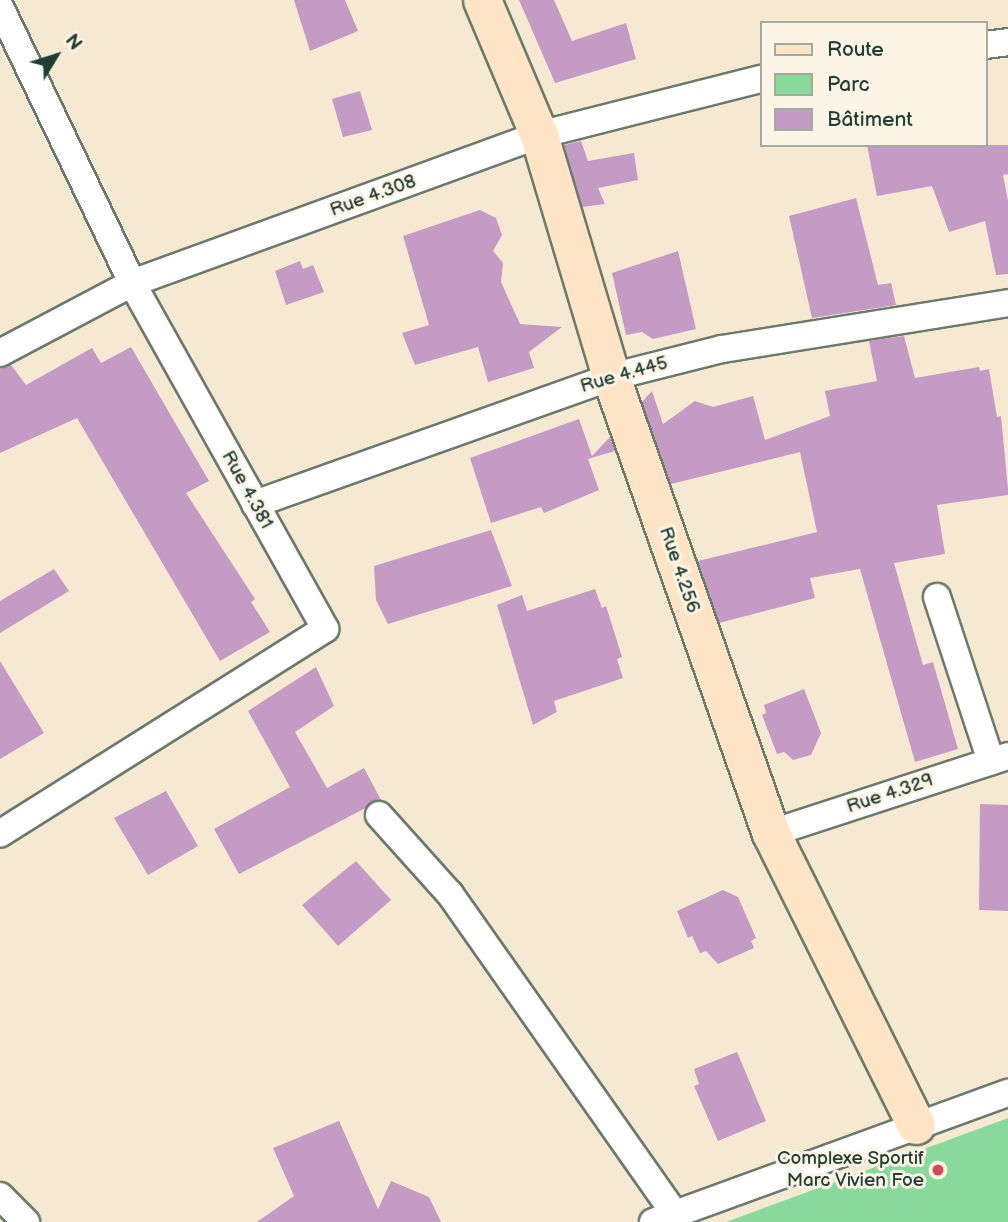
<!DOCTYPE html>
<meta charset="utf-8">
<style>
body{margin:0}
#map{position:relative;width:1008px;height:1222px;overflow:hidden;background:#f5ead1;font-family:"Balsamiq Sans",sans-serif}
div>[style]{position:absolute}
.green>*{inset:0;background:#89da9a}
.building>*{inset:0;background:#c39bc5}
.roads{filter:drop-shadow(2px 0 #6a7a6b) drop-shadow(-2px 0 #6a7a6b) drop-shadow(0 2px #6a7a6b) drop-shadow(0 -2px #6a7a6b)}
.street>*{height:26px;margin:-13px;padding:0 13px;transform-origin:13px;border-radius:13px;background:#fff}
.secondary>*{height:37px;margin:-18.5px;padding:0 18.5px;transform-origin:18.5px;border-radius:18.5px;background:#ffe4c6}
.dots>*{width:19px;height:19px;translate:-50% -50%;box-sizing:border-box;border:4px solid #fcf5e5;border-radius:50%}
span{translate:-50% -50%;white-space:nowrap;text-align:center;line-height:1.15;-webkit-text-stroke:6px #fcf5e5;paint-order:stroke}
.street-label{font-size:19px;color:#1f3d34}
.poi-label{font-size:19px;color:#1f3d34}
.right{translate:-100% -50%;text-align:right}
.legend{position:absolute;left:760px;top:21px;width:228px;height:126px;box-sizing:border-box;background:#fcf5e5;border:2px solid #a4ab9e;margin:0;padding:9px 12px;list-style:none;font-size:21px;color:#1f3d34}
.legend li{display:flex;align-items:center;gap:14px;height:35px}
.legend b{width:35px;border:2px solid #a4ab9e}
.north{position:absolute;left:21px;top:21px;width:70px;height:70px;-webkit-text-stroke:5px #fcf5e5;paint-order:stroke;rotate:52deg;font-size:19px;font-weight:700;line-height:28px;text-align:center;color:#1f3d34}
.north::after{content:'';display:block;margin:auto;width:24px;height:32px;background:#1f3d34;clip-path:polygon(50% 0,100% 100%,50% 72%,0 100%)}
</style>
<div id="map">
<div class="green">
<i style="clip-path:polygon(1008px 1118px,1008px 1222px,726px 1222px)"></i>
</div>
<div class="building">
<i style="clip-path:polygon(294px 0,345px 0,358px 31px,310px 51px)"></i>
<i style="clip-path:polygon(519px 0,554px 0,572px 41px,626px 23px,636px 59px,555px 83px)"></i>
<i style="clip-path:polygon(360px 91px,372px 130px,343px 137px,332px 99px)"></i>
<i style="clip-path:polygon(581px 141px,588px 161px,634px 153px,638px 180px,598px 188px,605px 204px,582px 207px,564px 145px)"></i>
<i style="clip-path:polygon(867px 145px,1008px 145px,1008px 174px,1003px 175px,1008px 201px,1008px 274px,996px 275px,985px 221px,949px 232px,932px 186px,877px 196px)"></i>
<i style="clip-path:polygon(856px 198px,878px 285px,891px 283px,896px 305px,812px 318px,789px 216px)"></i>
<i style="clip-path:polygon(480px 210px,496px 218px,502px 235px,493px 251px,503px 263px,501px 282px,520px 324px,562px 327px,529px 352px,534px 368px,488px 382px,478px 347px,415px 365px,402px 333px,429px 325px,403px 236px)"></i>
<i style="clip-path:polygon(678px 251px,696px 329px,653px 339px,642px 332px,626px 335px,612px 273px)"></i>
<i style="clip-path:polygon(300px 261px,303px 269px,313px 265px,324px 292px,286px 305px,275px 271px)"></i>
<i style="clip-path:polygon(904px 336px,915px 378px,979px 367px,980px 371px,989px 369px,997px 417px,1001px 416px,1008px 489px,1008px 495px,937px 505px,945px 554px,894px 563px,923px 665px,933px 662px,958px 749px,915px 762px,860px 569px,810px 578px,815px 598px,719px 623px,698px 561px,817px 532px,800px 452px,671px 484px,642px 402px,652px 391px,663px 424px,695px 401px,713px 407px,753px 396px,765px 440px,830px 416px,825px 391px,877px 381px,869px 341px)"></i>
<i style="clip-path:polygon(131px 347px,209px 481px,186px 493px,255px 599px,251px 602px,270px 632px,220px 661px,77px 418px,0 453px,0 369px,11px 365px,26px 385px,92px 348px,101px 363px)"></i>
<i style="clip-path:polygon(579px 419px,592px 456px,610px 437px,615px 451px,588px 459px,599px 490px,544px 513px,541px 507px,491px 523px,470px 458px)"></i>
<i style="clip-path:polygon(491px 530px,512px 586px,388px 624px,376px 600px,374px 566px)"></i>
<i style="clip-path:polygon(54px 569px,69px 591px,0 633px,0 601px)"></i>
<i style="clip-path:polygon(595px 589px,602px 608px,606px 606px,622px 657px,617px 659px,623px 678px,554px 701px,557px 712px,533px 725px,497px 605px,522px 595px,527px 611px)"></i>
<i style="clip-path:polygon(0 661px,44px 733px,0 759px)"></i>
<i style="clip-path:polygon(316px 667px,334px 706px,295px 732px,327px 788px,364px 768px,381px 800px,239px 874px,214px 829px,290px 787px,248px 711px)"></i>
<i style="clip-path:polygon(804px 689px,821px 733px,811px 755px,793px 760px,784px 752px,777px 754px,762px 715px,766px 713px,764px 705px)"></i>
<i style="clip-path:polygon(166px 791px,198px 846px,148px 875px,114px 818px)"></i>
<i style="clip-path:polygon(980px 804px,1008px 805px,1008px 911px,979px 910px)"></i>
<i style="clip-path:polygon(356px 861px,391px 900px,338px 946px,302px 905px)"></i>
<i style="clip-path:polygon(723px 890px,738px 897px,756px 938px,751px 941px,754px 948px,718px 964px,706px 951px,700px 953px,692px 936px,688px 938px,677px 911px)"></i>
<i style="clip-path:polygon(737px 1052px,766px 1121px,718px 1141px,694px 1086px,699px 1084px,694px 1069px)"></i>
<i style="clip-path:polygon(339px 1121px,378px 1209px,391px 1181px,429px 1197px,441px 1222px,257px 1222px,294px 1196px,273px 1148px)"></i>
</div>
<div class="roads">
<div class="street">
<i style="left:0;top:7px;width:306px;rotate:64.4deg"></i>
<i style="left:132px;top:283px;width:396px;rotate:60.8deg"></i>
<i style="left:325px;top:629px;width:384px;rotate:147.8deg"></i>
<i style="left:985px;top:45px;width:23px;rotate:-7deg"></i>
<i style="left:0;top:353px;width:149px;rotate:-27.9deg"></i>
<i style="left:132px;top:283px;width:433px;rotate:-20deg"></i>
<i style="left:539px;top:135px;width:229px;rotate:-14.2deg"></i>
<i style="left:255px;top:504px;width:378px;rotate:-19.6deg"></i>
<i style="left:611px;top:377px;width:114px;rotate:-14.2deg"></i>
<i style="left:722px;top:349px;width:290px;rotate:-9.1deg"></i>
<i style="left:937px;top:597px;width:173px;rotate:71.8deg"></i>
<i style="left:379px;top:815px;width:106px;rotate:48.1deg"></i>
<i style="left:450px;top:894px;width:391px;rotate:54.9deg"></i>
<i style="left:771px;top:833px;width:249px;rotate:-18deg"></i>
<i style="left:0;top:1196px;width:37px;rotate:45deg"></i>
<i style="left:653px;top:1222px;width:378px;rotate:-20deg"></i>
</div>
<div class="secondary">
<i style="left:482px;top:0;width:147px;rotate:67.1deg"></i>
<i style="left:539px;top:135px;width:252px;rotate:73.4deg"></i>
<i style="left:611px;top:377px;width:483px;rotate:70.7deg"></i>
<i style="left:771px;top:833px;width:326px;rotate:63.6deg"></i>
</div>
</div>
<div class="dots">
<i style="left:938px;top:1170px;background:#d1495b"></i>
</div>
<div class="street-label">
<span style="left:373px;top:196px;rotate:-20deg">Rue 4.308</span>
<span style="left:624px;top:375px;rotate:-16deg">Rue 4.445</span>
<span style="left:247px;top:490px;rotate:61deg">Rue 4.381</span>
<span style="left:679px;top:570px;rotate:71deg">Rue 4.256</span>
<span style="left:890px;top:794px;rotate:-18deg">Rue 4.329</span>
</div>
<div class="poi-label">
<span class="right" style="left:924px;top:1170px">Complexe Sportif<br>Marc Vivien Foe</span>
</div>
<ul class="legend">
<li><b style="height:9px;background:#ffe4c6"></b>Route</li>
<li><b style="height:19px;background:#89da9a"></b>Parc</li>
<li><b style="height:19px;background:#c39bc5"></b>Bâtiment</li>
</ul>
<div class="north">N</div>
</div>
